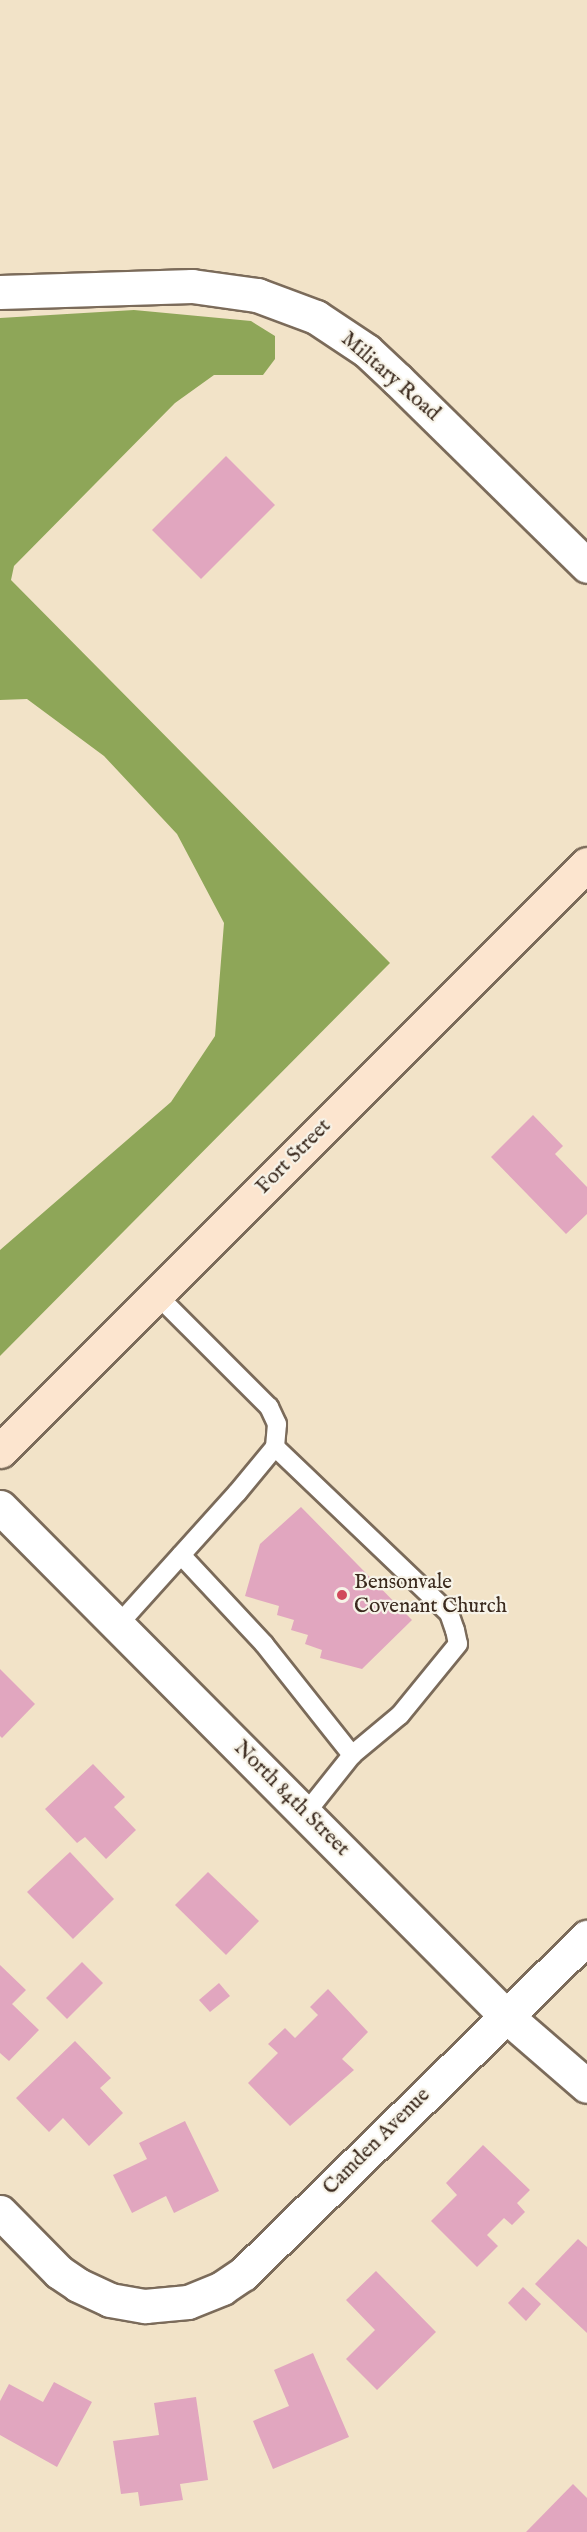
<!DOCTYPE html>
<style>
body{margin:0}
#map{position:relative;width:587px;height:2532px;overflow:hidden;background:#f2e3c8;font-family:"IM FELL English",serif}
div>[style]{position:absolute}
.forest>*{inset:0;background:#8ea658}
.building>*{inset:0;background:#e1a6bf}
.roads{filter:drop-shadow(2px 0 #7b6b5a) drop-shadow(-2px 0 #7b6b5a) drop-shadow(0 2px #7b6b5a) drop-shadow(0 -2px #7b6b5a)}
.lane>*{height:18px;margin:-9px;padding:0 9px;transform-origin:9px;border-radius:9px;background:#fff}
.street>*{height:33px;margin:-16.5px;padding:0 16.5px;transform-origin:16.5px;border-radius:16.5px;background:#fff}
.secondary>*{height:33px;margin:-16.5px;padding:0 16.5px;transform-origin:16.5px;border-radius:16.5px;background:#fce5cf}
.dots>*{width:16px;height:16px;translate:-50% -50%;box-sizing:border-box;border:3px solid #f7f3e8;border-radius:50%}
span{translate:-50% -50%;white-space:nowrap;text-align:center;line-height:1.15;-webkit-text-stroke:4.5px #f7f3e8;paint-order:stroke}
.street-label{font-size:21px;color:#3b2a1e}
.poi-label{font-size:21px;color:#3b2a1e}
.left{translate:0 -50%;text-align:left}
</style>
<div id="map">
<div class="forest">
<i style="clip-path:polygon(134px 310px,251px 321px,275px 336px,275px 359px,263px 375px,214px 375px,175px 403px,14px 566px,11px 580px,390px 963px,0 1356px,0 1250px,171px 1102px,215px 1036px,224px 923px,177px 834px,104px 756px,27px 699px,0 700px,0 318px)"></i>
</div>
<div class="building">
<i style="clip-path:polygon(226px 456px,275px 505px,201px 579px,152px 530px)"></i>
<i style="clip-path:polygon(533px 1115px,563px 1146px,555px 1154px,587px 1187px,587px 1214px,566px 1234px,491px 1157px)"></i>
<i style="clip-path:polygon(301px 1507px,412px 1620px,362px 1669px,320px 1658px,322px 1650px,305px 1644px,308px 1635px,291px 1630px,294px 1620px,277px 1615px,279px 1606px,245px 1596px,260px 1544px)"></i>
<i style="clip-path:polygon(0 1669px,35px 1704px,2px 1738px,0 1736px)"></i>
<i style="clip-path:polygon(93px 1764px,125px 1797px,114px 1807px,136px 1830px,106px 1859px,85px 1837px,77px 1843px,45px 1809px)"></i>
<i style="clip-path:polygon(70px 1852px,114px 1899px,73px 1939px,27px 1892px)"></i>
<i style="clip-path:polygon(208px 1872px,259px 1921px,226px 1955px,175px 1905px)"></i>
<i style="clip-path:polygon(82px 1962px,103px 1983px,67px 2019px,46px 1998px)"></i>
<i style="clip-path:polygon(0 1965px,26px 1990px,12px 2004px,39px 2030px,9px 2061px,0 2053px)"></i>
<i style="clip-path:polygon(219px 1983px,230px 1996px,210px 2012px,199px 2000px)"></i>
<i style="clip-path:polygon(328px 1989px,368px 2032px,342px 2059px,354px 2070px,290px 2126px,248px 2083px,278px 2053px,268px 2044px,285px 2028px,295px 2038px,318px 2015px,310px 2007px)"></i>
<i style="clip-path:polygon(75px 2041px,111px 2078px,100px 2088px,123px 2113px,89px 2146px,63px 2118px,49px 2132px,16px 2098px)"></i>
<i style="clip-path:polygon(185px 2121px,219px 2191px,174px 2213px,166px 2196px,132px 2213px,113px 2175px,147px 2159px,139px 2143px)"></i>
<i style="clip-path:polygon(483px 2145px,530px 2190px,517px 2203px,525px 2212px,512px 2225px,504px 2218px,487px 2235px,498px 2246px,477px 2267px,431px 2221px,457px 2195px,446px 2183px)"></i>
<i style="clip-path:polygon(578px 2239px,587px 2247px,587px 2333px,535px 2284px)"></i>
<i style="clip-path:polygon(376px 2271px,436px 2332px,377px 2390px,346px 2359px,375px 2330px,346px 2300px)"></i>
<i style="clip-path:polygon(523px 2287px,541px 2304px,526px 2321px,508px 2303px)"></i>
<i style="clip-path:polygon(313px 2353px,349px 2437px,273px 2469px,253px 2421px,289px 2406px,274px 2370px)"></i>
<i style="clip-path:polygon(54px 2382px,92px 2402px,57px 2467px,0 2435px,0 2401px,9px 2384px,43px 2402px)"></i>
<i style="clip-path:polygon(196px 2397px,208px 2480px,180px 2484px,183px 2500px,140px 2506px,138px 2492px,121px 2494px,113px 2441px,159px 2435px,154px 2403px)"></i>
<i style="clip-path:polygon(573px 2484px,587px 2498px,587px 2532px,526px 2532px)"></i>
</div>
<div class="roads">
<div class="lane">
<i style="left:275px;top:1447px;width:240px;rotate:43.7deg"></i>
<i style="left:449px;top:1613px;width:18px;rotate:71deg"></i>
<i style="left:455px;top:1630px;width:14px;rotate:78deg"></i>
<i style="left:458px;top:1644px;width:92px;rotate:129.2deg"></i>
<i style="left:400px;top:1715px;width:62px;rotate:140.2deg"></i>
<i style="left:181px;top:1555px;width:122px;rotate:47deg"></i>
<i style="left:264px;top:1644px;width:142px;rotate:51.6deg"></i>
<i style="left:352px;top:1755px;width:75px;rotate:128.5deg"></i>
<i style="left:118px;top:1625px;width:178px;rotate:-48deg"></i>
<i style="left:237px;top:1493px;width:60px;rotate:-50.4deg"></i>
<i style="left:275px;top:1447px;width:23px;rotate:-85deg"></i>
<i style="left:277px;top:1424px;width:19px;rotate:-115deg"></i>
<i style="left:269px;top:1407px;width:160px;rotate:-135deg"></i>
</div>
<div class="street">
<i style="left:0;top:292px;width:192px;rotate:-1.8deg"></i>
<i style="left:192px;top:286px;width:66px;rotate:7.9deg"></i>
<i style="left:257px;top:295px;width:63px;rotate:20.4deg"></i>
<i style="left:316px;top:317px;width:61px;rotate:33.7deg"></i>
<i style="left:367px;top:351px;width:42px;rotate:43.1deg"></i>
<i style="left:398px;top:380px;width:265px;rotate:44.5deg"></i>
<i style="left:0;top:1507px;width:716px;rotate:45.17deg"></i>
<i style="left:505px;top:2015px;width:108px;rotate:40.9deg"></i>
<i style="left:0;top:2212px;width:84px;rotate:45.5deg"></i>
<i style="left:59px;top:2272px;width:23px;rotate:34deg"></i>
<i style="left:78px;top:2285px;width:35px;rotate:25deg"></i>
<i style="left:110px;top:2300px;width:36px;rotate:10deg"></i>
<i style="left:145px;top:2306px;width:43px;rotate:-5.3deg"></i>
<i style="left:188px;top:2302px;width:37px;rotate:-22deg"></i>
<i style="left:222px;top:2288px;width:25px;rotate:-34deg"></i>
<i style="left:243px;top:2274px;width:482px;rotate:-44.4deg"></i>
</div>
<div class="secondary">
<i style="left:0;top:1451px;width:830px;rotate:-45deg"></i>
</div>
</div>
<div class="dots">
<i style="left:342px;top:1595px;background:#d1495b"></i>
</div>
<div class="street-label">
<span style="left:390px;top:377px;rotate:41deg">Military Road</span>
<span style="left:294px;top:1157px;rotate:-45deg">Fort Street</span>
<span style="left:291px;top:1799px;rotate:45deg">North 84th Street</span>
<span style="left:377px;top:2142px;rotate:-45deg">Camden Avenue</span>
</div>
<div class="poi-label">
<span class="left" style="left:354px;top:1595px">Bensonvale<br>Covenant Church</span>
</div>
</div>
